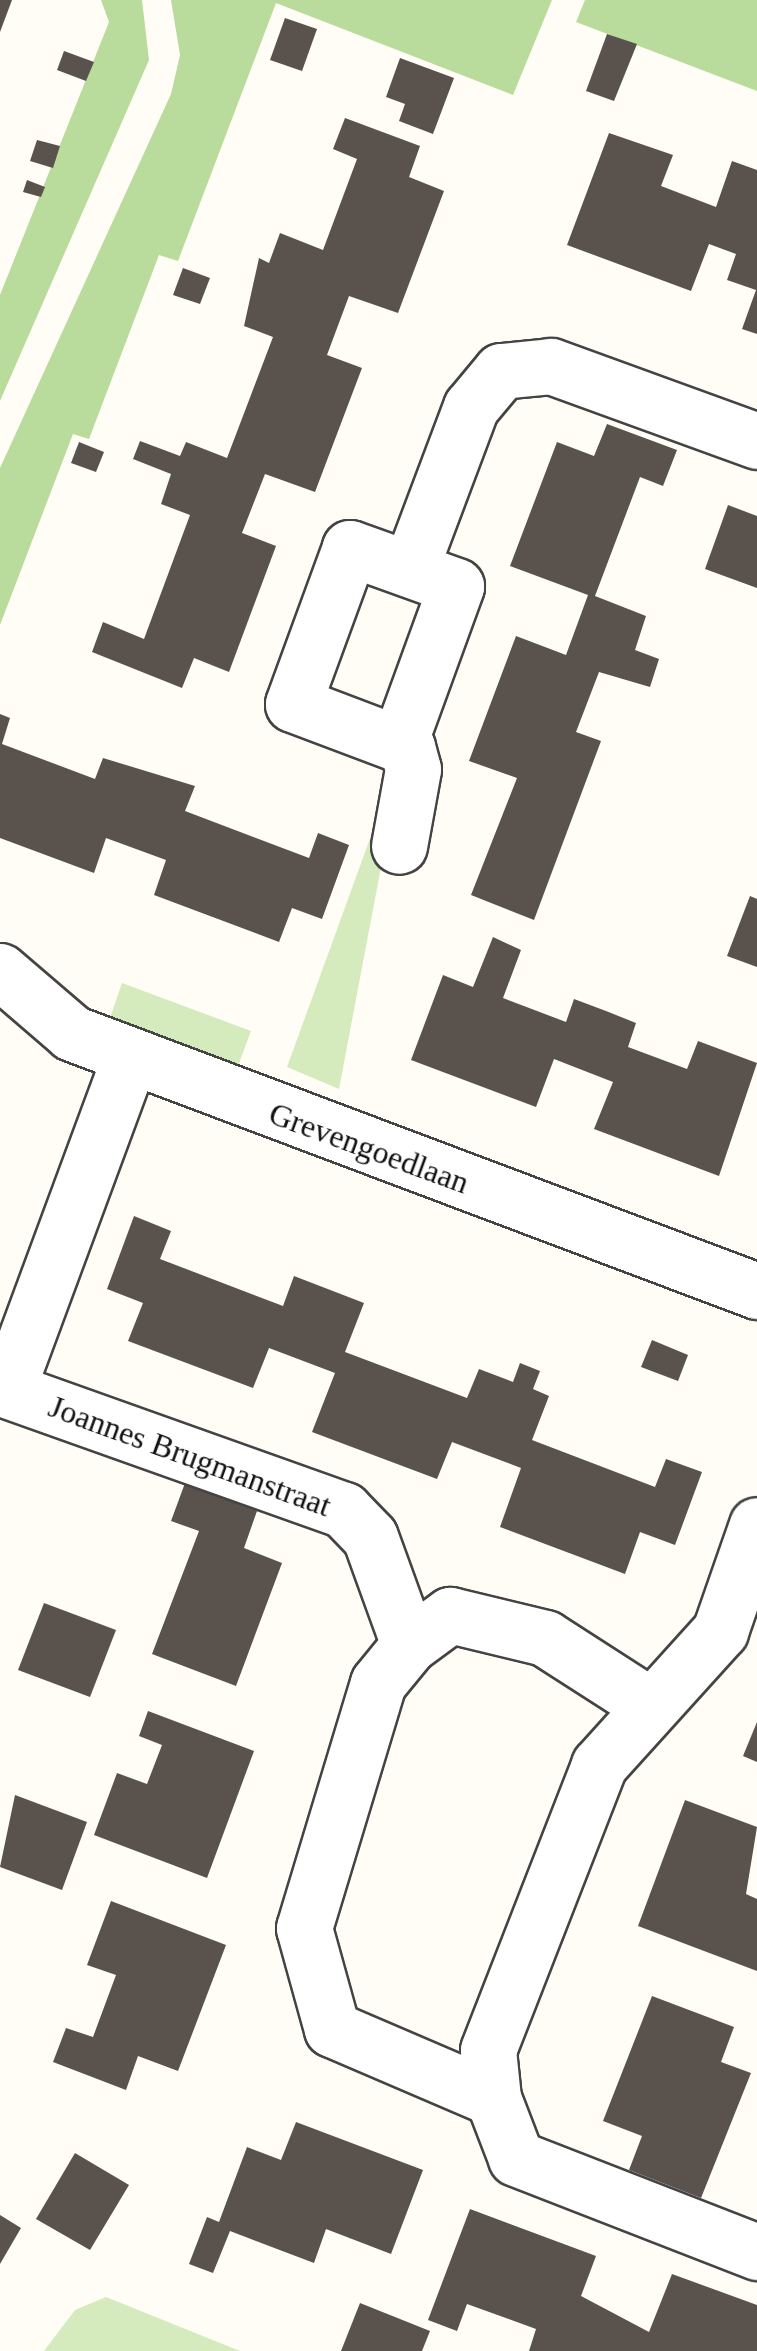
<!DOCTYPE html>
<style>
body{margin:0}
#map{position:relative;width:757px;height:2351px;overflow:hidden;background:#fffdf5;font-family:Georgia,serif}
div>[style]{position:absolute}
.green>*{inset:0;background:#d5ebbd}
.forest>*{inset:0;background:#b9dc9c}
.building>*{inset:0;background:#5a524d}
.roads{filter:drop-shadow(2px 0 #444) drop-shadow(-2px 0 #444) drop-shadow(0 2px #444) drop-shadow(0 -2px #444)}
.minor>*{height:55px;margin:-27.5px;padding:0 27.5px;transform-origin:27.5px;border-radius:27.5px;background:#fff}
.tertiary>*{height:55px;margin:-27.5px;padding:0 27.5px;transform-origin:27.5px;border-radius:27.5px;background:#fff}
span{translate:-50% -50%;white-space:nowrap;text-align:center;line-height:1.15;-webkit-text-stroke:10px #fff;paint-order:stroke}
.street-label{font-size:32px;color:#111}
</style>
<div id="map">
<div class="green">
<i style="clip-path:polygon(396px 767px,399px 772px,339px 1089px,287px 1067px)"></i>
<i style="clip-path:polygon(122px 983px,251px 1031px,238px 1066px,110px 1018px)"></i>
<i style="clip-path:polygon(106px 2297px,240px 2351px,44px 2351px,75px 2310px)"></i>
</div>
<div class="forest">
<i style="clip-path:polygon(101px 0,142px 0,149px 60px,0 401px,0 295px,109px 22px)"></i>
<i style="clip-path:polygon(171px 0,552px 0,513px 95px,276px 3px,178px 261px,159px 255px,89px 439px,73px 434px,0 625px,0 468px,171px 94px,180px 55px)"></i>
<i style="clip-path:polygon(585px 0,757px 0,757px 91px,576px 22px)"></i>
</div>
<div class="building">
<i style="clip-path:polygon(0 0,12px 0,0 32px)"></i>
<i style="clip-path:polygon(285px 18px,317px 29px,302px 71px,270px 60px)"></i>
<i style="clip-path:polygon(607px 34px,637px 44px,614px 101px,586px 91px)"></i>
<i style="clip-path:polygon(64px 51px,94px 62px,86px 81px,57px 70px)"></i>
<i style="clip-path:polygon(400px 58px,454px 78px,433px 134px,399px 121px,405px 104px,386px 97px)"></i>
<i style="clip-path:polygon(345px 118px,420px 146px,409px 177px,444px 191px,398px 313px,349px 296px,327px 355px,362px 368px,315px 492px,265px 474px,242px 533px,276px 546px,229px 672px,194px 658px,182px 688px,92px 652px,103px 622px,144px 639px,190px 515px,161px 504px,171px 474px,133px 459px,140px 441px,180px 456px,186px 442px,227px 458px,273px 337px,244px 326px,259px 258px,269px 263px,280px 233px,323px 250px,357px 159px,333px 149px)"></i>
<i style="clip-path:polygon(609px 133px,673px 155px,661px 186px,716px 207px,732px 161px,757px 170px,757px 334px,742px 329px,756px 290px,727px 280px,736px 254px,709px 244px,691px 291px,567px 245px)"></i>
<i style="clip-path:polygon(37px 140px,60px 146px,53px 168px,30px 161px)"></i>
<i style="clip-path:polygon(27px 180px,45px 187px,41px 197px,23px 192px)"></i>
<i style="clip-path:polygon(183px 268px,210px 278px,200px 304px,173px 295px)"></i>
<i style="clip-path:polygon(607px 424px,677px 450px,663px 486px,640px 477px,595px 596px,646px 616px,635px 650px,659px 659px,650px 687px,599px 672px,576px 732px,601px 741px,534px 920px,471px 895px,517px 778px,469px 761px,516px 636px,566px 655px,588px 595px,510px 566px,557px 442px,594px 456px)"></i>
<i style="clip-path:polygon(79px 442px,104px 452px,96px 472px,71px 463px)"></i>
<i style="clip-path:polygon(728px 505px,757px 516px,757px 588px,705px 569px)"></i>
<i style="clip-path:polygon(0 714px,10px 718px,2px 744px,95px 779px,103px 758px,195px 786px,185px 811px,309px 858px,318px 833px,349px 845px,322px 919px,292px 908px,279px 942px,154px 895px,166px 860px,106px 838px,94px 873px,0 838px)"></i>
<i style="clip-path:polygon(750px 896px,757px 899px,757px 967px,727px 956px)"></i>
<i style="clip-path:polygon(493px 937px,521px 950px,503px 998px,566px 1022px,574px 999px,606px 1011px,636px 1023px,628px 1047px,687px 1069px,698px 1041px,757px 1063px,719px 1176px,594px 1129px,613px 1082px,554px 1059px,536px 1107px,411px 1060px,443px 975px,473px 987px)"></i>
<i style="clip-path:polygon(134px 1216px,171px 1231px,160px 1259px,283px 1306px,294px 1276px,364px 1303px,345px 1352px,467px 1398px,479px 1369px,513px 1382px,520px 1363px,540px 1371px,533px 1389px,549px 1396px,532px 1440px,655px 1487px,666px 1459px,702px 1472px,675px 1545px,640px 1532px,625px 1574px,500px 1527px,521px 1468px,452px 1442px,437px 1479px,312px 1432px,335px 1373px,269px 1348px,253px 1388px,128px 1341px,143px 1303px,107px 1289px)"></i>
<i style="clip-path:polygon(652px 1340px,688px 1355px,678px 1381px,641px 1367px)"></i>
<i style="clip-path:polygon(185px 1483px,257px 1511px,244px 1548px,282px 1563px,236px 1686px,152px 1654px,199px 1531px,171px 1521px)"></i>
<i style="clip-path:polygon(44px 1603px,116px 1630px,90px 1697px,18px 1670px)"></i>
<i style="clip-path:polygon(148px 1711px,254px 1751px,207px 1878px,94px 1835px,117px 1773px,147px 1784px,162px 1745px,139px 1736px)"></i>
<i style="clip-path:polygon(757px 1722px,757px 1762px,743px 1756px)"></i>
<i style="clip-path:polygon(15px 1795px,87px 1822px,62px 1890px,0 1867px)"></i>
<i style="clip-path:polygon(685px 1800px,757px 1827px,746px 1894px,757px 1899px,757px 1971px,638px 1926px)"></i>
<i style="clip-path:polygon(111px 1901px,226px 1945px,178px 2071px,138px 2056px,126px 2090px,53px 2062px,66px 2028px,93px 2037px,116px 1975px,87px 1965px)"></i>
<i style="clip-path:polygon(652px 1996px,734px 2027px,721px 2062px,751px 2073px,701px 2198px,629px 2170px,642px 2136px,603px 2121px)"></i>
<i style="clip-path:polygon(296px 2122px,423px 2170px,391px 2254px,326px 2229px,314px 2263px,230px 2231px,213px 2273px,189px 2264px,207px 2217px,219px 2222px,247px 2147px,281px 2160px)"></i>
<i style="clip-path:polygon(75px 2153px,129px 2185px,90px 2250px,36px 2219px)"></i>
<i style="clip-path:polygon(470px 2209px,596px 2256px,581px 2296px,649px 2332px,672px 2274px,757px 2305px,757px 2351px,529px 2351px,536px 2329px,467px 2304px,457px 2331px,428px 2320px)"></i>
<i style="clip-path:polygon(0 2215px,21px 2228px,0 2264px)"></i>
<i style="clip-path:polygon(360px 2303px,430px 2331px,422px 2351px,341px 2351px)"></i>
</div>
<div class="roads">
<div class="minor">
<i style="left:410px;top:569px;width:173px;rotate:-69.4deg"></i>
<i style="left:471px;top:407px;width:47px;rotate:-50.2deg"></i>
<i style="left:501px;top:371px;width:50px;rotate:-5.7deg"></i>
<i style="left:551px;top:366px;width:219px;rotate:20deg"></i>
<i style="left:399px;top:743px;width:167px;rotate:-70deg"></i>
<i style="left:456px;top:586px;width:113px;rotate:-160.3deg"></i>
<i style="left:350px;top:548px;width:166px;rotate:110.1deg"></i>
<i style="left:293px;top:704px;width:122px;rotate:20.7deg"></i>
<i style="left:407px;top:747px;width:23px;rotate:75deg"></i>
<i style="left:413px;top:769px;width:78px;rotate:100.3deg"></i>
<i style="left:130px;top:1057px;width:355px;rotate:110.3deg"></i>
<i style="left:7px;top:1390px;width:358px;rotate:19.6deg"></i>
<i style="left:344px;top:1510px;width:37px;rotate:46deg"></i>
<i style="left:370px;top:1537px;width:115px;rotate:70.1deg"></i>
<i style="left:409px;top:1645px;width:49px;rotate:129.2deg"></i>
<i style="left:378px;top:1683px;width:256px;rotate:106.8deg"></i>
<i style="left:304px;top:1928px;width:105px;rotate:74.5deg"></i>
<i style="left:332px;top:2029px;width:175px;rotate:23.2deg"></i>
<i style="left:493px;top:2098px;width:64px;rotate:69deg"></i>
<i style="left:516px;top:2158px;width:259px;rotate:21.3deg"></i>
<i style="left:409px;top:1645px;width:51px;rotate:-36.2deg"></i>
<i style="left:450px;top:1615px;width:98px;rotate:13.6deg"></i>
<i style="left:545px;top:1638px;width:126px;rotate:32.7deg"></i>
<i style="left:493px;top:2098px;width:48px;rotate:-95.9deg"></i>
<i style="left:488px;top:2050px;width:306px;rotate:-68.7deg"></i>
<i style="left:599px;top:1765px;width:181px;rotate:-47.9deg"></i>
<i style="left:720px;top:1631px;width:112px;rotate:-70.8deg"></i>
</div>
<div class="tertiary">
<i style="left:0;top:971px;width:95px;rotate:40.7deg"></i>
<i style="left:72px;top:1033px;width:732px;rotate:20.64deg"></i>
</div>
</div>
<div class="street-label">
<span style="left:369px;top:1148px;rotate:20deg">Grevengoedlaan</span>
<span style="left:190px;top:1456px;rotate:20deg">Joannes Brugmanstraat</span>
</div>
</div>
